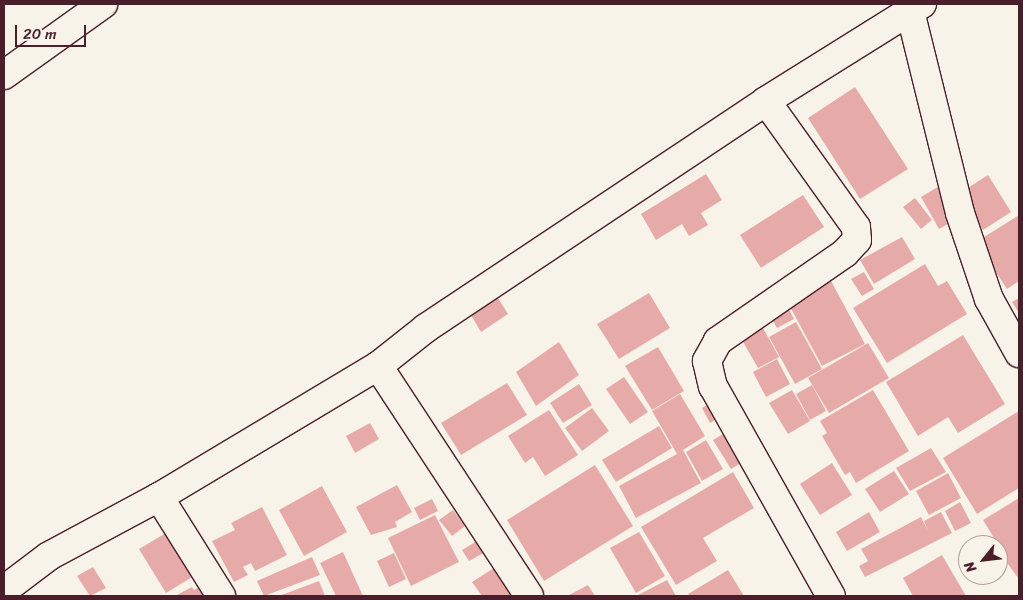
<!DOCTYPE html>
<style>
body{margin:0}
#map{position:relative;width:1023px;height:600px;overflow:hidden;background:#f7f3e8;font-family:Sriracha,sans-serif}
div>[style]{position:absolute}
.building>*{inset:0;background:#e6aba9}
.roads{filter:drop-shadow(1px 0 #4a1f2b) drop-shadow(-1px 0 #4a1f2b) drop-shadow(0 1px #4a1f2b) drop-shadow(0 -1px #4a1f2b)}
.minor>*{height:28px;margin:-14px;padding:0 14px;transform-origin:14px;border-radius:14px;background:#f7f3e8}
span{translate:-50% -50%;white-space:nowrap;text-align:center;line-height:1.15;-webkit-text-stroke:5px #f7f3e8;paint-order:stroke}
.frame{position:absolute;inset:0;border:5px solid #4a1f2b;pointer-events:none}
.north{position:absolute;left:958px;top:535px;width:50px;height:50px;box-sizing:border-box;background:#f7f3e8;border:1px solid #b29e9c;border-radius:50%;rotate:241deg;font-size:14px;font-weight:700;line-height:20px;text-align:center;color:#4a1f2b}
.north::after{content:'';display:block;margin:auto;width:18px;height:22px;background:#4a1f2b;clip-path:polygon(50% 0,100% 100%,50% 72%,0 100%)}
.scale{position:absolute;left:15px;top:25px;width:71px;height:22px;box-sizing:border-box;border:2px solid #4a1f2b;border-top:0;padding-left:6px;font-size:15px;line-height:18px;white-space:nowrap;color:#4a1f2b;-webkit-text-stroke:4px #f7f3e8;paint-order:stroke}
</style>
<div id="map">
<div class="building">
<i style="clip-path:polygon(855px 87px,908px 169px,860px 199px,808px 118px)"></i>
<i style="clip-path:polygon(706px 174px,722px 200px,701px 213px,708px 225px,689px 236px,682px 224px,656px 240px,641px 214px)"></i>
<i style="clip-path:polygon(988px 175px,1011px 212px,983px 230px,960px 193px)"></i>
<i style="clip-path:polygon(941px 185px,959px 218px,939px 229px,921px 197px)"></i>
<i style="clip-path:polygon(803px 195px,824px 227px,761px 268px,740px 235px)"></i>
<i style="clip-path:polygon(915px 198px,932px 220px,921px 229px,903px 207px)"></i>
<i style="clip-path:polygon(1019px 215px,1019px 281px,1007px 289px,976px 242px)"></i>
<i style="clip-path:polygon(902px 237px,915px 259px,874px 284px,860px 260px)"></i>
<i style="clip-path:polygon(925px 264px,938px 286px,947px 281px,967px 314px,887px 363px,853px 308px)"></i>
<i style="clip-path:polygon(864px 272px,874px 289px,862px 296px,851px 279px)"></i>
<i style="clip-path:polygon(831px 281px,865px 344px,822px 366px,788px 303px)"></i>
<i style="clip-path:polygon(649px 293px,670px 328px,619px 359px,597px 324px)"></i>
<i style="clip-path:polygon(498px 298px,508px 314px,481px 332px,471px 315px)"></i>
<i style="clip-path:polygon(1019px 298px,1019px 313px,1012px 302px)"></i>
<i style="clip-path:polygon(787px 306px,794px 319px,777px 328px,770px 316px)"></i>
<i style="clip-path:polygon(796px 322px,822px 369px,795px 384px,769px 337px)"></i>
<i style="clip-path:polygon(763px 328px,779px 357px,758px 368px,742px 340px)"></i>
<i style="clip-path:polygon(963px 335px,1005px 404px,958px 433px,948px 417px,918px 436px,886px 382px)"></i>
<i style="clip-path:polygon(559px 342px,579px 375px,536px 406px,516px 372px)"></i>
<i style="clip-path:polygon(868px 343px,889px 378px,829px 413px,808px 378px)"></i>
<i style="clip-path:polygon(658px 347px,684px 391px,652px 410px,625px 366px)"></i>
<i style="clip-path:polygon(777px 359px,790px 384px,766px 397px,753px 372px)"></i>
<i style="clip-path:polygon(624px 377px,648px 412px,630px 424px,606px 389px)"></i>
<i style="clip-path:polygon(507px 383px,527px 415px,461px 455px,441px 423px)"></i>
<i style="clip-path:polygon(579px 384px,592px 405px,563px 423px,550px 403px)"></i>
<i style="clip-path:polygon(812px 385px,826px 411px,810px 420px,796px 394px)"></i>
<i style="clip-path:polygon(792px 390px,810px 421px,788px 434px,769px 403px)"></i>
<i style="clip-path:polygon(873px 390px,909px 451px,856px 483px,850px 472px,845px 475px,822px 436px,827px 433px,820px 421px)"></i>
<i style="clip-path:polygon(680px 394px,705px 436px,683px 450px,701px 483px,636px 518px,619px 486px,677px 454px,652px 411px)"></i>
<i style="clip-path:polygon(717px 399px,725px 414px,710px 423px,702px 408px)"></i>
<i style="clip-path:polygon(592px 408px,609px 431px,582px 451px,565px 428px)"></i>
<i style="clip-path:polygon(549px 410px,578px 455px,545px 476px,533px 457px,525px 463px,508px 436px)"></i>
<i style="clip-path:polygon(1019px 411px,1019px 488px,977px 514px,943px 458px)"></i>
<i style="clip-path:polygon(370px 423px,379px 439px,355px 453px,346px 436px)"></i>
<i style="clip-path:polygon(659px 426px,672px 448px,616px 482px,602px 460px)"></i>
<i style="clip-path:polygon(728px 431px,746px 460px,731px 469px,713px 440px)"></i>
<i style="clip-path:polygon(706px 440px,723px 469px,702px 481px,686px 452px)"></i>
<i style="clip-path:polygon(931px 448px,946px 472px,910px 491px,896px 468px)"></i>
<i style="clip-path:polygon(832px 463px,852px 495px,820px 515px,800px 484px)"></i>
<i style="clip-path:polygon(595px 465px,633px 526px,544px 581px,507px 520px)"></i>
<i style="clip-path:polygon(894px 471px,909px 494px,880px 512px,865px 489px)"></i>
<i style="clip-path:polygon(733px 472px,754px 508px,703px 538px,717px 561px,676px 585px,641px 527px)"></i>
<i style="clip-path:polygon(948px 473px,961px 498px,929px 515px,916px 491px)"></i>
<i style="clip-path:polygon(397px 485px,412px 512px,395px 522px,397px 527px,371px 535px,356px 507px)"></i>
<i style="clip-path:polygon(322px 486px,347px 532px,304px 556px,279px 510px)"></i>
<i style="clip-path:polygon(1019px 498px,1019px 579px,991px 541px,994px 538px,983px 520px)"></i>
<i style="clip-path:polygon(432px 499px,438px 511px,420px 520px,414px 508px)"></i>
<i style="clip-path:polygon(960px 502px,971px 523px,955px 531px,945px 511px)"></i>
<i style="clip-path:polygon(262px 507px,287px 555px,255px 571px,251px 563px,243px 567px,248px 575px,234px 582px,212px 541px,235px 530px,231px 523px)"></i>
<i style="clip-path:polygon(453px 510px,465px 526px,452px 536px,439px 520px)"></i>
<i style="clip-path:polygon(869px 512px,880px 532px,847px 551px,836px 532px)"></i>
<i style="clip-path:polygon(941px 512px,952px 533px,865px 577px,859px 566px,868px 561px,861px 549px,921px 517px,928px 531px,924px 521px)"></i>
<i style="clip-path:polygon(435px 515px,459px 562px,411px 586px,388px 538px)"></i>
<i style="clip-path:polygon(171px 530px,197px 574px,166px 593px,139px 549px)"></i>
<i style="clip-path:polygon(639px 532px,665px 576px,636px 593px,610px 548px)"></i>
<i style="clip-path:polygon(482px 538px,489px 550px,469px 561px,462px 550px)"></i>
<i style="clip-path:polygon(343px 552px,363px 596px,336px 596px,320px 563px)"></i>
<i style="clip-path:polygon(394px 553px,406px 579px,389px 587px,377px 561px)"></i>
<i style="clip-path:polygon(942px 555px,966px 596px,913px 596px,903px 578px)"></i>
<i style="clip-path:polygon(312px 557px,320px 575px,264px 596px,257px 581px)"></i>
<i style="clip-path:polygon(93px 567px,106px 588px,90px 596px,77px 576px)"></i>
<i style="clip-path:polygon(494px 568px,512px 596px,482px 596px,472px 582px)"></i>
<i style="clip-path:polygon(728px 570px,744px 596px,690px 596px,688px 594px)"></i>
<i style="clip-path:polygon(667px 580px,676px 596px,636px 596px)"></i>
<i style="clip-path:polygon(319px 581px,325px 596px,279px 596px)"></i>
<i style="clip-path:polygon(588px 585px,595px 596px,567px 596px)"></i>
<i style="clip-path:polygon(201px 586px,206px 596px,175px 596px,192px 587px,194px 590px)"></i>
</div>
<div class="roads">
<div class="minor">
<i style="left:922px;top:4px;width:14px;rotate:150deg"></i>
<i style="left:910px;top:11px;width:208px;rotate:76.1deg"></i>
<i style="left:960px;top:213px;width:91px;rotate:71.4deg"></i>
<i style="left:989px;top:299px;width:62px;rotate:60.9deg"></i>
<i style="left:4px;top:75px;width:122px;rotate:-35.6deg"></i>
<i style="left:766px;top:101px;width:155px;rotate:54.5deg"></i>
<i style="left:856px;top:227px;width:13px;rotate:86deg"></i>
<i style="left:857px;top:240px;width:18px;rotate:133deg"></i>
<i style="left:845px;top:253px;width:155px;rotate:145.3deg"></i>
<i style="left:718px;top:341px;width:23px;rotate:119deg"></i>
<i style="left:707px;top:361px;width:26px;rotate:77deg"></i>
<i style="left:713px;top:386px;width:241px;rotate:60.7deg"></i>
<i style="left:378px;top:366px;width:275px;rotate:56.7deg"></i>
<i style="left:159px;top:497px;width:117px;rotate:57.9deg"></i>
<i style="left:4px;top:590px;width:56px;rotate:-37.1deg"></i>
<i style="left:49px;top:556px;width:125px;rotate:-28.2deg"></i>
<i style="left:159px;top:497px;width:255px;rotate:-30.9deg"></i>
<i style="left:378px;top:366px;width:61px;rotate:-38.4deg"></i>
<i style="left:426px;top:328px;width:409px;rotate:-33.7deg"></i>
<i style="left:766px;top:101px;width:170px;rotate:-32deg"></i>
</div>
</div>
<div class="frame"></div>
<div class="north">N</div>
<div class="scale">20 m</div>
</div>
